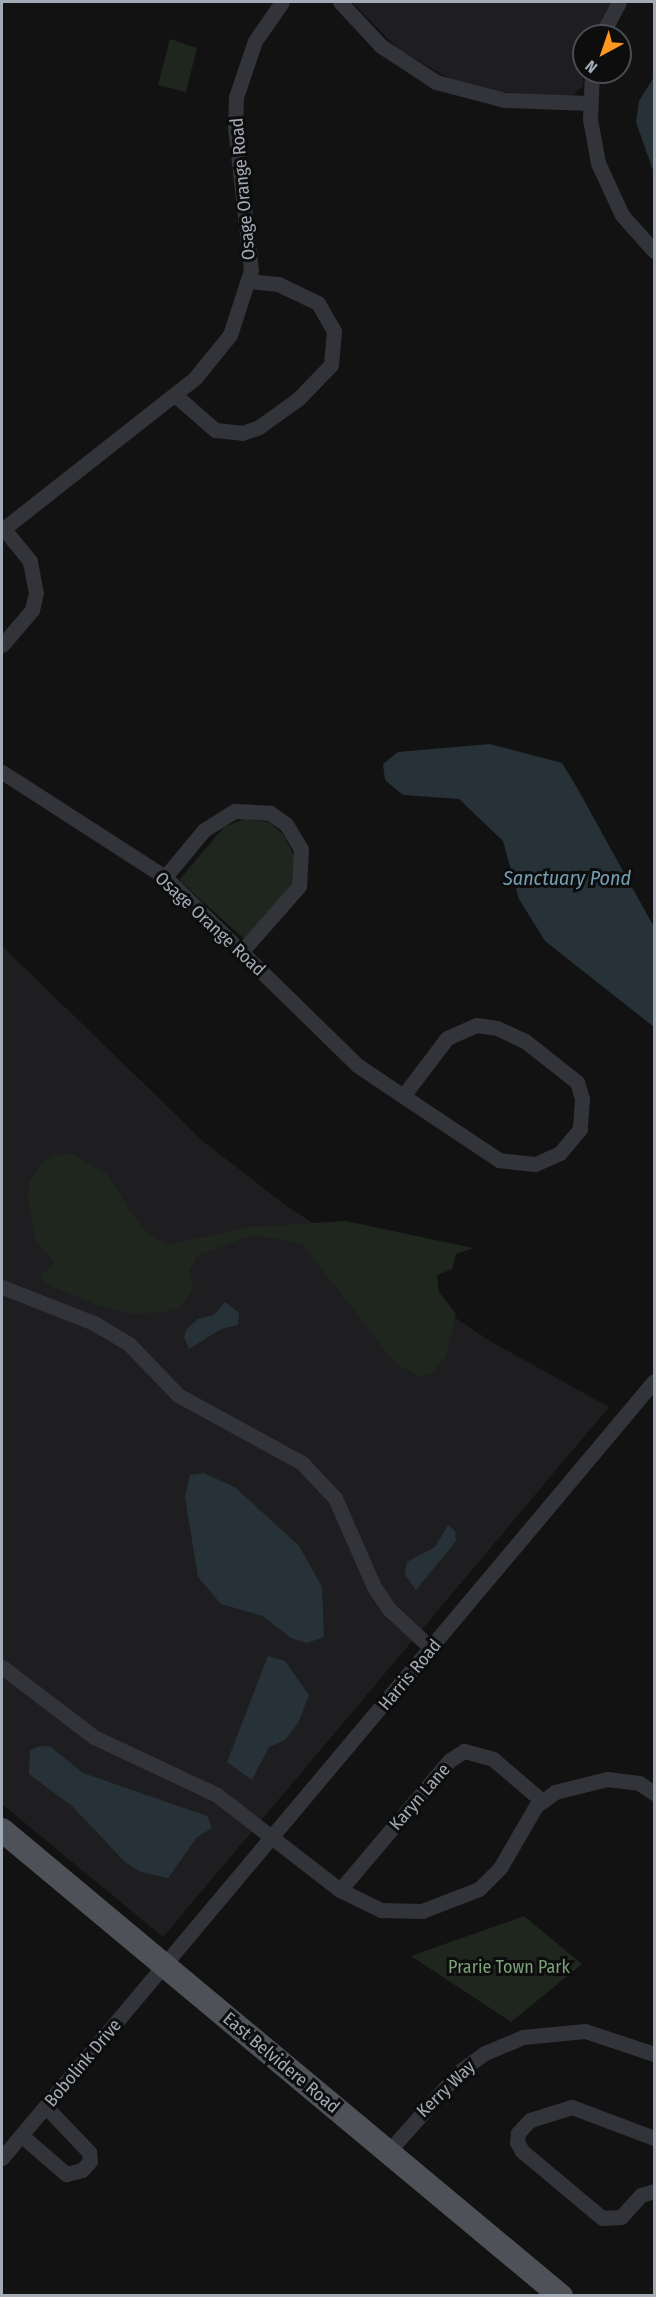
<!DOCTYPE html>
<style>
body{margin:0}
#map{position:relative;width:656px;height:2297px;overflow:hidden;background:#121213;font-family:"Fira Sans Condensed",sans-serif}
div>[style]{position:absolute}
.built>*{inset:0;background:#1e1e20}
.green>*{inset:0;background:#1e261e}
.water>*{inset:0;background:#273238}
.street>*{height:15px;margin:-7.5px;padding:0 7.5px;transform-origin:7.5px;border-radius:7.5px;background:#323439}
.primary>*{height:24px;margin:-12px;padding:0 12px;transform-origin:12px;border-radius:12px;background:#4e5258}
span{translate:-50% -50%;white-space:nowrap;text-align:center;line-height:1.15;-webkit-text-stroke:6px #0d0d0e;paint-order:stroke}
.street-label{font-size:18px;color:#a2aab5}
.park-label{font-size:18px;color:#7aa178}
.water-label{font-size:20px;color:#769eb3;font-style:italic}
.frame{position:absolute;inset:0;border:3px solid #a2aab5;pointer-events:none}
.north{position:absolute;left:572px;top:24px;width:60px;height:60px;box-sizing:border-box;background:#0d0d0e;border:2px solid #494c51;border-radius:50%;rotate:220deg;font-size:16px;font-weight:700;line-height:24px;text-align:center;color:#a2aab5}
.north::after{content:'';display:block;margin:auto;width:21px;height:27px;background:#fd9720;clip-path:polygon(50% 0,100% 100%,50% 72%,0 100%)}
</style>
<div id="map">
<div class="built">
<i style="clip-path:polygon(352px 2px,612px 2px,594px 36px,584px 36px,583px 86px,570px 98px,501px 92px,450px 79px,398px 49px)"></i>
<i style="clip-path:polygon(2px 946px,205px 1143px,287px 1206px,490px 1341px,609px 1407px,163px 1937px,2px 1804px)"></i>
</div>
<div class="green">
<i style="clip-path:polygon(170px 39px,197px 48px,186px 92px,158px 85px)"></i>
<i style="clip-path:polygon(245px 819px,269px 822px,283px 834px,296px 859px,293px 882px,245px 940px,179px 880px,224px 827px)"></i>
<i style="clip-path:polygon(72px 1153px,109px 1176px,131px 1213px,149px 1234px,168px 1245px,248px 1227px,346px 1221px,473px 1248px,456px 1254px,452px 1269px,437px 1275px,439px 1292px,456px 1314px,446px 1356px,432px 1374px,420px 1377px,396px 1364px,303px 1245px,276px 1238px,250px 1236px,197px 1256px,189px 1272px,194px 1288px,182px 1306px,163px 1312px,134px 1314px,97px 1305px,51px 1286px,39px 1277px,54px 1263px,35px 1240px,28px 1201px,29px 1183px,39px 1166px,53px 1156px)"></i>
<i style="clip-path:polygon(524px 1916px,582px 1964px,511px 2022px,411px 1956px)"></i>
</div>
<div class="water">
<i style="clip-path:polygon(654px 77px,654px 173px,636px 122px,639px 101px)"></i>
<i style="clip-path:polygon(490px 744px,562px 763px,576px 786px,654px 927px,654px 1027px,545px 941px,519px 899px,503px 841px,459px 799px,403px 795px,385px 780px,383px 764px,398px 752px)"></i>
<i style="clip-path:polygon(225px 1302px,239px 1313px,238px 1325px,221px 1329px,189px 1349px,184px 1337px,187px 1329px,198px 1319px,214px 1315px)"></i>
<i style="clip-path:polygon(204px 1473px,236px 1488px,299px 1546px,322px 1587px,324px 1637px,307px 1643px,291px 1638px,263px 1616px,221px 1604px,198px 1577px,185px 1497px,190px 1475px)"></i>
<i style="clip-path:polygon(448px 1525px,455px 1531px,456px 1541px,416px 1590px,405px 1575px,407px 1562px,435px 1547px)"></i>
<i style="clip-path:polygon(268px 1656px,285px 1661px,309px 1695px,298px 1723px,285px 1740px,269px 1747px,252px 1780px,227px 1762px)"></i>
<i style="clip-path:polygon(40px 1746px,51px 1747px,83px 1773px,207px 1816px,212px 1828px,197px 1837px,168px 1878px,141px 1872px,125px 1862px,72px 1806px,29px 1774px,30px 1750px)"></i>
</div>
<div class="street">
<i style="left:340px;top:2px;width:60px;rotate:47deg"></i>
<i style="left:381px;top:46px;width:66px;rotate:33.2deg"></i>
<i style="left:436px;top:82px;width:71px;rotate:14.6deg"></i>
<i style="left:505px;top:100px;width:84px;rotate:2deg"></i>
<i style="left:601px;top:36px;width:38px;rotate:-62deg"></i>
<i style="left:592px;top:72px;width:47px;rotate:92.4deg"></i>
<i style="left:590px;top:119px;width:45px;rotate:79.7deg"></i>
<i style="left:598px;top:163px;width:57px;rotate:65.2deg"></i>
<i style="left:622px;top:215px;width:48px;rotate:48.4deg"></i>
<i style="left:175px;top:395px;width:53px;rotate:41.2deg"></i>
<i style="left:215px;top:430px;width:27px;rotate:6deg"></i>
<i style="left:242px;top:433px;width:18px;rotate:-19deg"></i>
<i style="left:259px;top:427px;width:48px;rotate:-35.7deg"></i>
<i style="left:298px;top:399px;width:47px;rotate:-45.9deg"></i>
<i style="left:331px;top:365px;width:34px;rotate:-85deg"></i>
<i style="left:334px;top:331px;width:32px;rotate:-120deg"></i>
<i style="left:318px;top:303px;width:44px;rotate:-154.6deg"></i>
<i style="left:278px;top:284px;width:30px;rotate:-174deg"></i>
<i style="left:2px;top:530px;width:246px;rotate:-38.2deg"></i>
<i style="left:195px;top:378px;width:55px;rotate:-50.9deg"></i>
<i style="left:230px;top:335px;width:68px;rotate:-72.1deg"></i>
<i style="left:251px;top:270px;width:144px;rotate:-96.4deg"></i>
<i style="left:235px;top:127px;width:30px;rotate:-88deg"></i>
<i style="left:236px;top:97px;width:59px;rotate:-71.3deg"></i>
<i style="left:255px;top:41px;width:47px;rotate:-55.3deg"></i>
<i style="left:2px;top:645px;width:46px;rotate:-49.4deg"></i>
<i style="left:32px;top:610px;width:17px;rotate:-77deg"></i>
<i style="left:36px;top:593px;width:33px;rotate:-101deg"></i>
<i style="left:30px;top:561px;width:43px;rotate:-129.3deg"></i>
<i style="left:2px;top:772px;width:194px;rotate:32.8deg"></i>
<i style="left:165px;top:877px;width:269px;rotate:44.4deg"></i>
<i style="left:357px;top:1065px;width:55px;rotate:34deg"></i>
<i style="left:165px;top:877px;width:61px;rotate:-50.3deg"></i>
<i style="left:204px;top:830px;width:36px;rotate:-32deg"></i>
<i style="left:235px;top:811px;width:35px;rotate:3deg"></i>
<i style="left:270px;top:813px;width:19px;rotate:35deg"></i>
<i style="left:286px;top:824px;width:29px;rotate:59deg"></i>
<i style="left:301px;top:849px;width:37px;rotate:93deg"></i>
<i style="left:299px;top:886px;width:88px;rotate:131.3deg"></i>
<i style="left:476px;top:1025px;width:21px;rotate:8deg"></i>
<i style="left:497px;top:1028px;width:31px;rotate:25deg"></i>
<i style="left:525px;top:1041px;width:66px;rotate:38.3deg"></i>
<i style="left:577px;top:1082px;width:17px;rotate:73deg"></i>
<i style="left:582px;top:1098px;width:31px;rotate:94deg"></i>
<i style="left:580px;top:1129px;width:31px;rotate:130deg"></i>
<i style="left:560px;top:1153px;width:27px;rotate:156deg"></i>
<i style="left:535px;top:1164px;width:36px;rotate:-174deg"></i>
<i style="left:499px;top:1160px;width:115px;rotate:-146.3deg"></i>
<i style="left:403px;top:1096px;width:73px;rotate:-52.8deg"></i>
<i style="left:447px;top:1038px;width:32px;rotate:-24deg"></i>
<i style="left:2px;top:1287px;width:99px;rotate:21.4deg"></i>
<i style="left:94px;top:1323px;width:41px;rotate:31deg"></i>
<i style="left:129px;top:1344px;width:71px;rotate:46.1deg"></i>
<i style="left:178px;top:1395px;width:141px;rotate:28.7deg"></i>
<i style="left:302px;top:1463px;width:48px;rotate:46.7deg"></i>
<i style="left:335px;top:1498px;width:97px;rotate:66.3deg"></i>
<i style="left:374px;top:1587px;width:27px;rotate:56deg"></i>
<i style="left:389px;top:1609px;width:59px;rotate:42.9deg"></i>
<i style="left:2px;top:1667px;width:116px;rotate:37.3deg"></i>
<i style="left:94px;top:1737px;width:136px;rotate:25.2deg"></i>
<i style="left:217px;top:1795px;width:155px;rotate:37.7deg"></i>
<i style="left:340px;top:1890px;width:46px;rotate:26deg"></i>
<i style="left:381px;top:1910px;width:41px;rotate:1.4deg"></i>
<i style="left:422px;top:1911px;width:61px;rotate:-21.1deg"></i>
<i style="left:479px;top:1889px;width:30px;rotate:-45deg"></i>
<i style="left:500px;top:1868px;width:72px;rotate:-59.9deg"></i>
<i style="left:536px;top:1806px;width:24px;rotate:-36deg"></i>
<i style="left:555px;top:1792px;width:54px;rotate:-14deg"></i>
<i style="left:607px;top:1779px;width:32px;rotate:7deg"></i>
<i style="left:639px;top:1783px;width:18px;rotate:34deg"></i>
<i style="left:340px;top:1890px;width:170px;rotate:-49.8deg"></i>
<i style="left:450px;top:1760px;width:17px;rotate:-33deg"></i>
<i style="left:464px;top:1751px;width:30px;rotate:15deg"></i>
<i style="left:493px;top:1759px;width:65px;rotate:40.6deg"></i>
<i style="left:21px;top:2135px;width:60px;rotate:40.9deg"></i>
<i style="left:66px;top:2174px;width:16px;rotate:-14deg"></i>
<i style="left:82px;top:2170px;width:12px;rotate:-48deg"></i>
<i style="left:90px;top:2161px;width:9px;rotate:-96deg"></i>
<i style="left:89px;top:2152px;width:62px;rotate:-133.7deg"></i>
<i style="left:654px;top:2138px;width:88px;rotate:-159.3deg"></i>
<i style="left:572px;top:2107px;width:44px;rotate:162.8deg"></i>
<i style="left:530px;top:2120px;width:18px;rotate:133deg"></i>
<i style="left:518px;top:2133px;width:9px;rotate:96deg"></i>
<i style="left:517px;top:2142px;width:10px;rotate:61deg"></i>
<i style="left:522px;top:2151px;width:104px;rotate:39.9deg"></i>
<i style="left:602px;top:2218px;width:19px;rotate:-3deg"></i>
<i style="left:621px;top:2217px;width:30px;rotate:-48deg"></i>
<i style="left:641px;top:2195px;width:14px;rotate:-17deg"></i>
<i style="left:388px;top:2152px;width:108px;rotate:-48.4deg"></i>
<i style="left:460px;top:2071px;width:31px;rotate:-36deg"></i>
<i style="left:485px;top:2053px;width:41px;rotate:-22.8deg"></i>
<i style="left:523px;top:2037px;width:62px;rotate:-5.5deg"></i>
<i style="left:585px;top:2031px;width:73px;rotate:18.4deg"></i>
<i style="left:2px;top:2158px;width:1014px;rotate:-50deg"></i>
</div>
<div class="primary">
<i style="left:2px;top:1830px;width:728px;rotate:39.82deg"></i>
</div>
<div class="street-label">
<span style="left:243px;top:189px;rotate:-95deg">Osage Orange Road</span>
<span style="left:210px;top:924px;rotate:43deg">Osage Orange Road</span>
<span style="left:410px;top:1675px;rotate:-50deg">Harris Road</span>
<span style="left:420px;top:1797px;rotate:-49deg">Karyn Lane</span>
<span style="left:83px;top:2063px;rotate:-50deg">Bobolink Drive</span>
<span style="left:281px;top:2063px;rotate:40deg">East Belvidere Road</span>
<span style="left:446px;top:2089px;rotate:-44deg">Kerry Way</span>
</div>
<div class="park-label">
<span style="left:509px;top:1967px">Prarie Town Park</span>
</div>
<div class="water-label">
<span style="left:567px;top:878px">Sanctuary Pond</span>
</div>
<div class="frame"></div>
<div class="north">N</div>
</div>
